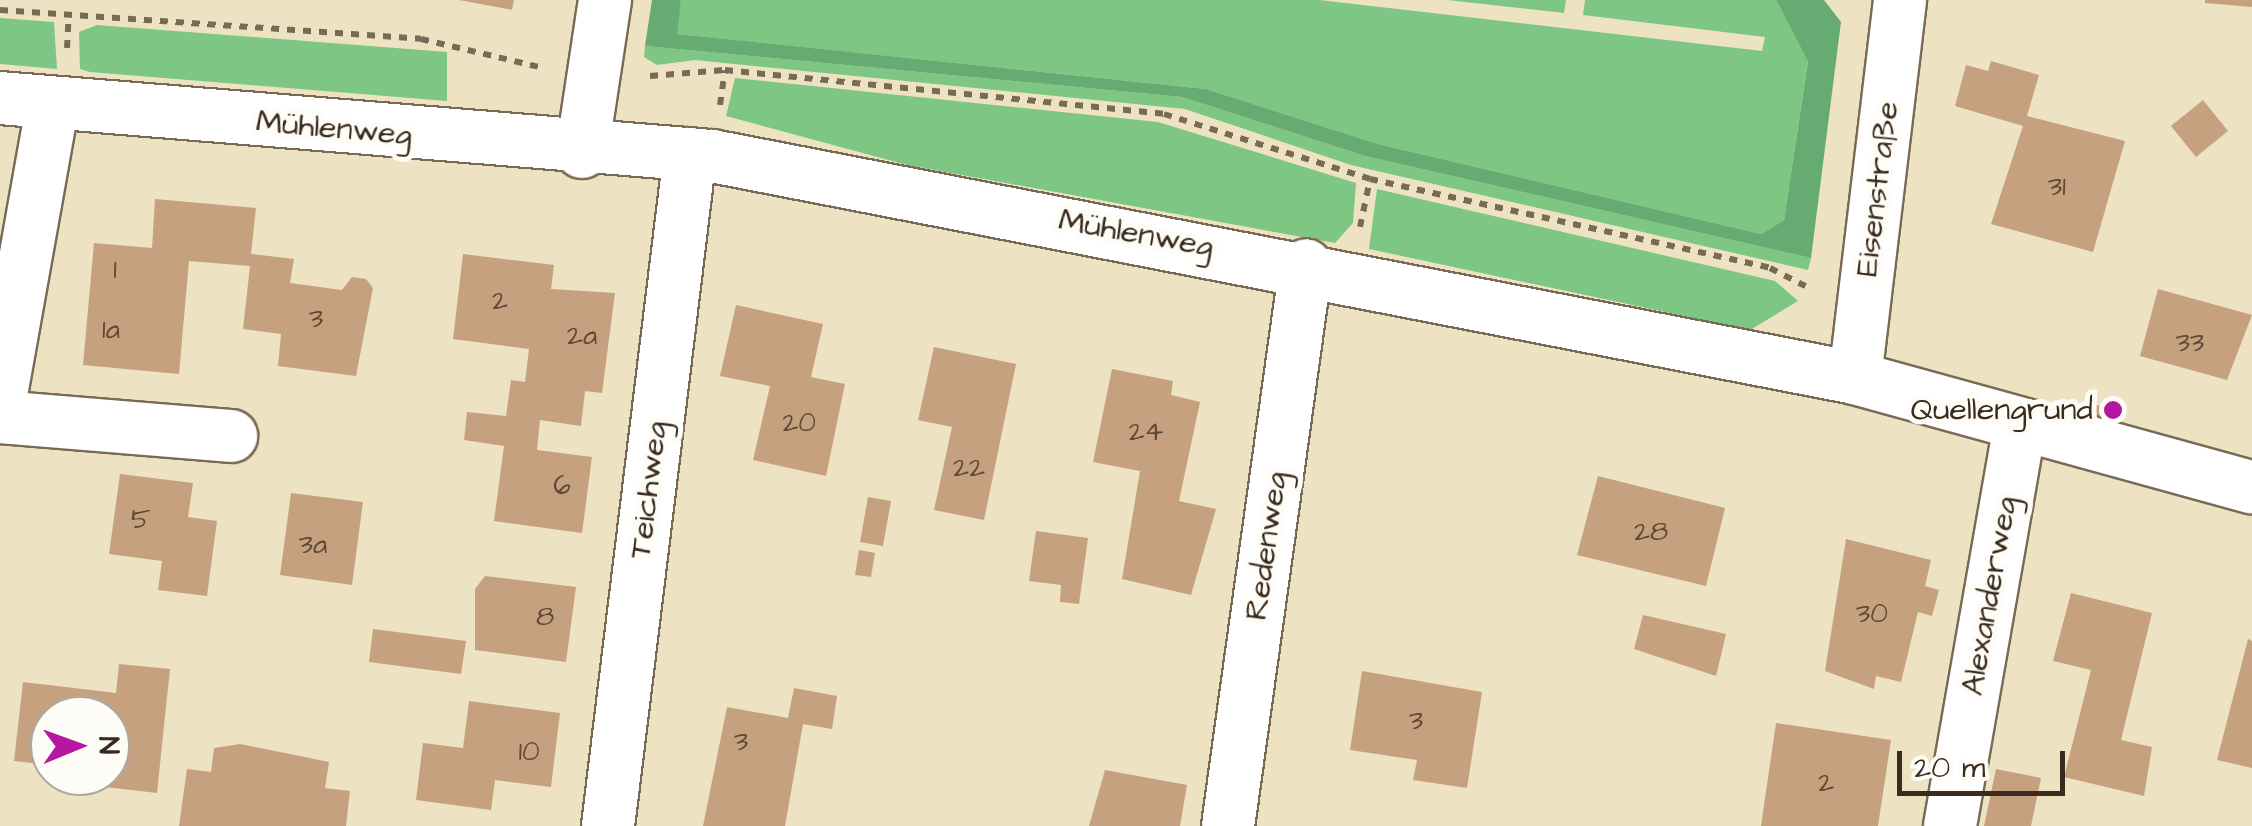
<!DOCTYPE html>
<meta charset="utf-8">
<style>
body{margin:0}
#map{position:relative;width:2252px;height:826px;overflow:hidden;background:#ede2c2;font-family:"Architects Daughter",sans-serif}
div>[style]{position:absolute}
.green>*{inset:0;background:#7ec683}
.forest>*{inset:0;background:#66ab71}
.building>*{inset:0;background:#c6a180}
.path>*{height:6px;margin-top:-3px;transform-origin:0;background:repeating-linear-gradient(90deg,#796a57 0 8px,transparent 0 16px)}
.roads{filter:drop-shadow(2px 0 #796a57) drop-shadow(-2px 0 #796a57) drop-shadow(0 2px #796a57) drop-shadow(0 -2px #796a57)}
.minor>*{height:52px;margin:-26px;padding:0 26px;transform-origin:26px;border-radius:26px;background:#fff}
.dots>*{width:28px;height:28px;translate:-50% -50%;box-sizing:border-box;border:5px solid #fdfcf7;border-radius:50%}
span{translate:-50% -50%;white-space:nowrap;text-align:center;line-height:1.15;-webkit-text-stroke:10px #fdfcf7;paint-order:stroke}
.number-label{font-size:28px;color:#5e4836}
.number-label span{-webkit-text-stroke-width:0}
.street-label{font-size:32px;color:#3b2a1e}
.poi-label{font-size:32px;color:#3b2a1e}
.right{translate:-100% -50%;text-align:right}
.north{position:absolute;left:30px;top:696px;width:100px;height:100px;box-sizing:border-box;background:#fdfcf7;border:2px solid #afa8a0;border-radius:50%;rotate:89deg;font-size:28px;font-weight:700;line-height:40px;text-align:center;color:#3b2a1e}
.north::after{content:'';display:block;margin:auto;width:35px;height:45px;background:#b5179e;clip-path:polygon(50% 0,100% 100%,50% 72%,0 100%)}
.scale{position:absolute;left:1897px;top:751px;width:168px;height:45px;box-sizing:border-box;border:5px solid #3b2a1e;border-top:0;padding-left:12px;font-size:30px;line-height:35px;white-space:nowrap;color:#3b2a1e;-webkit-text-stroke:8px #fdfcf7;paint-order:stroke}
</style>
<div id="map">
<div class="green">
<i style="clip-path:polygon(681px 0,1319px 0,1762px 51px,1765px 37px,1583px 15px,1585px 0,1776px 0,1808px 60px,1784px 220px,1761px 234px,1378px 144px,1206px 89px,676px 34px)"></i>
<i style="clip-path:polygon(1447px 0,1566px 0,1564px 13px)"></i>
<i style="clip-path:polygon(0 18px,54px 22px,57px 69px,0 64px)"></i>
<i style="clip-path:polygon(97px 25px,447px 52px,447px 101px,90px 72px,80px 69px,79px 32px)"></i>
<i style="clip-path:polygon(645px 46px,1182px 97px,1365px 156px,1811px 258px,1808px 270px,1351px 165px,1185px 109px,695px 60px,657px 65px,644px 57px)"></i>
<i style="clip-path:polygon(735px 78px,1158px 122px,1356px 183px,1353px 223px,1335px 243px,907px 165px,726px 116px)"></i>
<i style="clip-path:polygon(1377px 189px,1775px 281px,1798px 301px,1750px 330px,1369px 249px)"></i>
</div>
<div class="forest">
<i style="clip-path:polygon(652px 0,681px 0,677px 34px,1206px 89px,1378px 144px,1761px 234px,1784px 220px,1808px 61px,1776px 0,1824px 0,1841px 22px,1811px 258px,1365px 156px,1182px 97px,645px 46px)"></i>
</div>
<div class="building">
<i style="clip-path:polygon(459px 0,514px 0,512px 10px)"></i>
<i style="clip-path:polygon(2205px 0,2252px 0,2252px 7px,2205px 3px)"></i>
<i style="clip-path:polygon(1991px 61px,2039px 75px,2027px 116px,2125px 141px,2093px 252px,1991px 224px,2023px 126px,1955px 106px,1966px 65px,1988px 71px)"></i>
<i style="clip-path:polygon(2203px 100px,2228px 131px,2196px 157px,2171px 126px)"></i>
<i style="clip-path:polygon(155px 199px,256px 208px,251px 254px,294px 259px,290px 283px,342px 290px,352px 277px,366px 279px,373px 288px,356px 376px,278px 366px,281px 334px,243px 329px,250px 266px,189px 261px,179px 374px,83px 365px,94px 243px,152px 248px)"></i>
<i style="clip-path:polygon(463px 254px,554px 265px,551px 289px,615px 293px,602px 393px,585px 391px,581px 426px,540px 420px,537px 450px,592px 457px,582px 533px,494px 521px,504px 446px,464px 440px,467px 412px,506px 416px,511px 380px,525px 382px,529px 349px,453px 339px)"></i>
<i style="clip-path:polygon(2158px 289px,2252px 315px,2227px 380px,2140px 356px)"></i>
<i style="clip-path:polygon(736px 305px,823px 324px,811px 377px,845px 384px,826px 476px,753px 460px,770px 386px,720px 376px)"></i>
<i style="clip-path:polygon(934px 347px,1016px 364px,984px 520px,934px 510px,952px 427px,918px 420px)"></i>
<i style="clip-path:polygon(1112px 369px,1173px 381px,1171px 395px,1200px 402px,1179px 501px,1216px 509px,1191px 595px,1122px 579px,1140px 471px,1093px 462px)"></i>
<i style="clip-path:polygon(2086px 402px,2108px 408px,2106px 419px,2082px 414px)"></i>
<i style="clip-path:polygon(120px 474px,193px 483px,188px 517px,217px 521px,207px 596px,158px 590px,162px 561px,109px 554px)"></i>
<i style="clip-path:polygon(1598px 476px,1725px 508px,1706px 586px,1577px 555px)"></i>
<i style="clip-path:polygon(291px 493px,363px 502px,352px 585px,280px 575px)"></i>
<i style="clip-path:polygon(868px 497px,891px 501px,883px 546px,860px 542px)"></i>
<i style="clip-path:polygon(1036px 531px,1088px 538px,1079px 604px,1060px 602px,1061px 585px,1029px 581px)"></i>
<i style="clip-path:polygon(1846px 539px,1931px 560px,1925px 586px,1939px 590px,1932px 616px,1918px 612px,1901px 682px,1876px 676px,1874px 689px,1825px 671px)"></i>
<i style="clip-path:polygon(859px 550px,875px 553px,871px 577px,855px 575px)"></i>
<i style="clip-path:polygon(485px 576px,576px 587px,566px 662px,475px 650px,475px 589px)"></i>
<i style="clip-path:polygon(2071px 593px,2152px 613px,2121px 740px,2152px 747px,2144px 796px,2064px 777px,2091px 670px,2053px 661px)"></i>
<i style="clip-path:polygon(1643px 615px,1726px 634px,1716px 676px,1634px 649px)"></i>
<i style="clip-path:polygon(373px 629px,466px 641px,461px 674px,369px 662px)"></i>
<i style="clip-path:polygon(2248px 639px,2252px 641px,2252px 768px,2217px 760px)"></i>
<i style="clip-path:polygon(119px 664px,170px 669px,157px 793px,105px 787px,110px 716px,50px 716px,50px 765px,14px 761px,23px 682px,116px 693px)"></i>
<i style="clip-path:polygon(1362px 671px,1482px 692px,1467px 788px,1413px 780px,1417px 760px,1350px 750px)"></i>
<i style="clip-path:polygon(794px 688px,837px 696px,832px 729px,803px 724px,785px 826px,703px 826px,727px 707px,788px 718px)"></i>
<i style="clip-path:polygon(469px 701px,560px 713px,551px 787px,495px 780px,491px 810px,416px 800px,423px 743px,463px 748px)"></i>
<i style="clip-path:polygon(1776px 723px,1891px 740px,1878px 826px,1761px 826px)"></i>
<i style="clip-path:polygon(240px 744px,329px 762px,325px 788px,350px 791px,346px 826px,179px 826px,187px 769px,211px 772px,214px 748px)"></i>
<i style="clip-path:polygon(1996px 769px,2041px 778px,2031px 826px,1984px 826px)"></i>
<i style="clip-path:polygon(1105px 770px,1187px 785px,1180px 826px,1089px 826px)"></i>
</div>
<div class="path">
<i style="left:0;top:10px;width:422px;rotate:3.9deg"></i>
<i style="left:421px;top:39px;width:121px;rotate:13.3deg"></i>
<i style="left:67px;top:48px;width:33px;rotate:-87deg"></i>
<i style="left:650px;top:76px;width:75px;rotate:-4.6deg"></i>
<i style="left:725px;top:70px;width:441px;rotate:5.7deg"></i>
<i style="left:1164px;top:114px;width:216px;rotate:17.5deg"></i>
<i style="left:1370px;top:179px;width:410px;rotate:12.5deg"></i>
<i style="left:1770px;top:268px;width:44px;rotate:27.1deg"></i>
<i style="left:720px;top:105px;width:35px;rotate:-82deg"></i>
<i style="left:1360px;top:227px;width:49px;rotate:-78.2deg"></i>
</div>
<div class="roads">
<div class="minor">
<i style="left:0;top:98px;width:714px;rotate:4.66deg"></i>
<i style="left:712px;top:156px;width:1164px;rotate:10.99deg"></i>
<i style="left:1855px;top:378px;width:412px;rotate:15.4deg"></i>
<i style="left:582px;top:152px;width:154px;rotate:-81.4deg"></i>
<i style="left:1855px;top:378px;width:381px;rotate:-83.2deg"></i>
<i style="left:0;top:400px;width:302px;rotate:-79.9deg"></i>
<i style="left:0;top:417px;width:232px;rotate:4.7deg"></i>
<i style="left:608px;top:826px;width:677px;rotate:-83.04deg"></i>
<i style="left:1228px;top:826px;width:566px;rotate:-82.08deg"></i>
<i style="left:1950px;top:826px;width:408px;rotate:-80.1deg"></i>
</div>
</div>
<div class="dots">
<i style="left:2113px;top:410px;background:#b5179e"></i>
</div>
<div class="number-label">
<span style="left:2057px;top:187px">31</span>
<span style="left:115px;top:270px">1</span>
<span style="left:500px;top:301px">2</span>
<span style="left:316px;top:319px">3</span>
<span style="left:111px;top:330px">1a</span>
<span style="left:582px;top:336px">2a</span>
<span style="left:2190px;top:343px">33</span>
<span style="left:799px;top:423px">20</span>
<span style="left:1146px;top:432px">24</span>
<span style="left:969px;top:468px">22</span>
<span style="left:562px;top:486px">6</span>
<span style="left:141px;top:520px">5</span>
<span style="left:1651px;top:532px">28</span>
<span style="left:313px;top:545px">3a</span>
<span style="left:1872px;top:614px">30</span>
<span style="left:545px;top:617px">8</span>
<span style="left:1416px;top:721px">3</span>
<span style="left:741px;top:742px">3</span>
<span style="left:529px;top:752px">10</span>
<span style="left:1826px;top:783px">2</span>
</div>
<div class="street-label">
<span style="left:334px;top:129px;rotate:5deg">Mühlenweg</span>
<span style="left:1878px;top:189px;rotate:-83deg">Eisenstraße</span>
<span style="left:1136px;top:234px;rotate:10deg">Mühlenweg</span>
<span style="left:649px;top:490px;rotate:-83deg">Teichweg</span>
<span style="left:1267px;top:546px;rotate:-82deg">Redenweg</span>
<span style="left:1990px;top:596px;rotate:-80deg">Alexanderweg</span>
</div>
<div class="poi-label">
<span class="right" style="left:2093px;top:410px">Quellengrund</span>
</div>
<div class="north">N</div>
<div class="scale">20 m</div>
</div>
